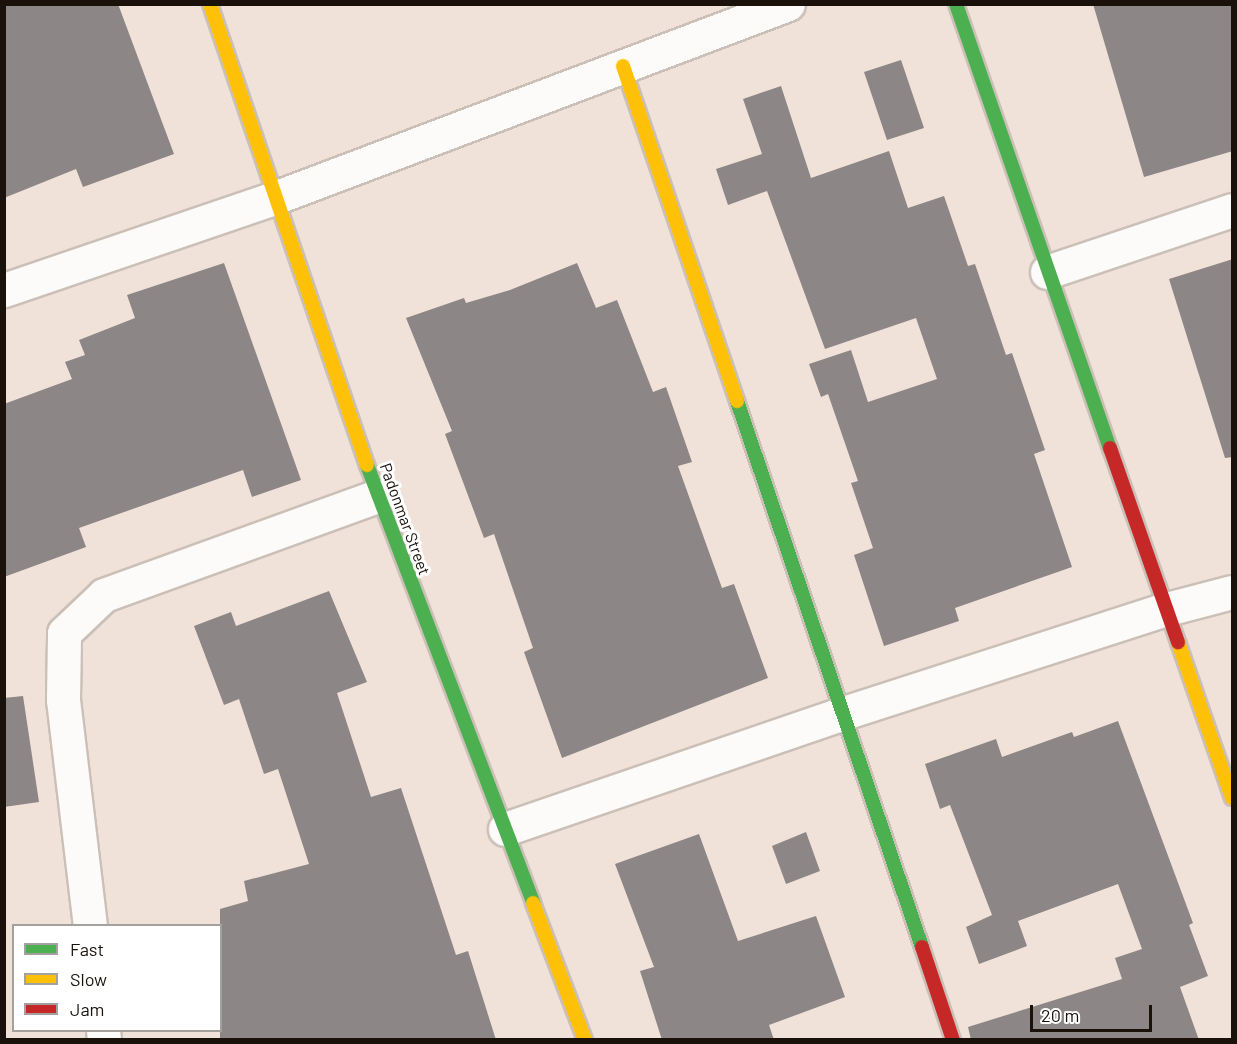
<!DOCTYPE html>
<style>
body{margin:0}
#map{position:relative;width:1237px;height:1044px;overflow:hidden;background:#f0e2d8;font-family:Barlow,sans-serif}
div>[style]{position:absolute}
.building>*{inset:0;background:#8c8686}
.roads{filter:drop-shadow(2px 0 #cbc0b8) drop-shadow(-2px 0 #cbc0b8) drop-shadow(0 2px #cbc0b8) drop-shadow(0 -2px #cbc0b8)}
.street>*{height:33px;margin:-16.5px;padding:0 16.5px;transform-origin:16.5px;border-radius:16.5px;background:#fdfbf9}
.fast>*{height:14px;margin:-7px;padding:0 7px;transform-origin:7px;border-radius:7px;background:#4caf50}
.slow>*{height:14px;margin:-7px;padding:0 7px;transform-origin:7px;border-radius:7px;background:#ffc107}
.jam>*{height:14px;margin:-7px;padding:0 7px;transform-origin:7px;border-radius:7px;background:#c62828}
span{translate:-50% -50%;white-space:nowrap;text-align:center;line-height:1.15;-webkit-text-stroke:6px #fff;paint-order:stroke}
.street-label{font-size:16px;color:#1a110b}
.frame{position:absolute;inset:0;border:6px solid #1a110b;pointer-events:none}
.legend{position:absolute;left:12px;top:924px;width:210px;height:108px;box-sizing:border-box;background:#fff;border:2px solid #a3a09d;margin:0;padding:8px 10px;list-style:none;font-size:18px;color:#1a110b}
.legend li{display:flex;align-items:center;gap:12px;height:30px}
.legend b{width:30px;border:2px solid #a3a09d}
.scale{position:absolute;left:1030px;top:1005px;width:122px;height:27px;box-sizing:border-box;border:3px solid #1a110b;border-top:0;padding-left:8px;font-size:18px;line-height:21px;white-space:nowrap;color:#1a110b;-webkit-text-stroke:4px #fff;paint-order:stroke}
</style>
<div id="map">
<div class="building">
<i style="clip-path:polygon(4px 4px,118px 4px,174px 154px,83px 187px,76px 169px,4px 198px)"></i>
<i style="clip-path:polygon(1093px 4px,1233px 4px,1233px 151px,1144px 177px)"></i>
<i style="clip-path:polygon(901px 60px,924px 128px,887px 140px,864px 72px)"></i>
<i style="clip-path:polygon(781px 86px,811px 178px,889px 151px,908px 208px,944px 196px,968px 266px,975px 264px,1006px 355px,1012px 353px,1045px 450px,1034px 454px,1072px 567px,955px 608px,959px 621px,884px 646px,854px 555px,873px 548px,851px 483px,858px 481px,828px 394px,821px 397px,809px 364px,851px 350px,868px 402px,937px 379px,916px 318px,825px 349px,767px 191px,728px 205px,716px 169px,762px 154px,743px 99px)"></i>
<i style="clip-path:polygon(1233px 259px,1233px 457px,1225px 458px,1169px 279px)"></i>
<i style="clip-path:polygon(224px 263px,301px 480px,252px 497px,243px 470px,79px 528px,86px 547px,4px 577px,4px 404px,72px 379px,65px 362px,85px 355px,79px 340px,135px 318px,127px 295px)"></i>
<i style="clip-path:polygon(577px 263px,596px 308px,617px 300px,653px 392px,666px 387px,692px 462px,678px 466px,722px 588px,734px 584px,768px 678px,562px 758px,524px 652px,533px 648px,494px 534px,484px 538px,445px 434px,452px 431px,406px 318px,464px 298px,466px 303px,510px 290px)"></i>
<i style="clip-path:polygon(329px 591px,367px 682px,337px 693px,371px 797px,401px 788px,456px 955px,468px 951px,496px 1040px,220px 1040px,220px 909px,248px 901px,244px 881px,309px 864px,278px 769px,264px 774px,239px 699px,224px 705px,194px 626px,231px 612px,236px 626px)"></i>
<i style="clip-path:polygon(23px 696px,39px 802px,4px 807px,4px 698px)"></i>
<i style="clip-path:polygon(1118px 721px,1193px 923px,1189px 925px,1208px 976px,1180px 987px,1199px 1040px,971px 1040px,968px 1027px,1122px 979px,1115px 958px,1142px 949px,1118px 884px,1018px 921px,1027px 946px,979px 964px,966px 927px,992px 915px,950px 805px,940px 809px,925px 764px,996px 739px,1002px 757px,1072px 732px,1074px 737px)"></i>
<i style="clip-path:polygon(806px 832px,820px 871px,786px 884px,772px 846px)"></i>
<i style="clip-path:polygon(699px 834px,738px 941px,816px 916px,845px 997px,769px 1025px,774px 1040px,662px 1040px,640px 971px,654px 967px,615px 864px)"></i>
</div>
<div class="roads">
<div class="street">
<i style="left:1047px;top:272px;width:195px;rotate:-18.5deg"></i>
<i style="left:4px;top:290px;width:288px;rotate:-18.8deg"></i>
<i style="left:277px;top:197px;width:546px;rotate:-20.69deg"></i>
<i style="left:505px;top:829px;width:355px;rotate:-18.9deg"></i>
<i style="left:841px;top:714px;width:342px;rotate:-17.9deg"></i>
<i style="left:1167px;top:609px;width:67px;rotate:-14.7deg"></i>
<i style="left:90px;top:926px;width:228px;rotate:-96.8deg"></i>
<i style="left:63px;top:700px;width:67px;rotate:-89.1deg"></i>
<i style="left:64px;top:633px;width:55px;rotate:-43.5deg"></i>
<i style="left:104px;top:595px;width:291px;rotate:-19.9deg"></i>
<i style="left:103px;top:1030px;width:10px;rotate:84deg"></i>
</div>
<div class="fast">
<i style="left:956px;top:4px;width:470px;rotate:70.9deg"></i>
<i style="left:737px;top:401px;width:576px;rotate:71.28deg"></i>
<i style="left:367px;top:465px;width:468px;rotate:69.2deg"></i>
</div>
<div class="slow">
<i style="left:210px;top:4px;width:487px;rotate:71.2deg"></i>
<i style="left:623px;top:66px;width:354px;rotate:71.2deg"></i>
<i style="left:1178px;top:642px;width:165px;rotate:70.9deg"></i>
<i style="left:533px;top:903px;width:147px;rotate:69.2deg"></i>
</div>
<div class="jam">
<i style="left:1110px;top:448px;width:206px;rotate:70.7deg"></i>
<i style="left:922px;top:947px;width:98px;rotate:71.6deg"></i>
</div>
</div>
<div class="street-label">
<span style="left:405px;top:519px;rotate:70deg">Padonmar Street</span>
</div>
<div class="frame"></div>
<ul class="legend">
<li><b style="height:8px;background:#4caf50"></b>Fast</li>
<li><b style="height:8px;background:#ffc107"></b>Slow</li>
<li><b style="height:8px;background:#c62828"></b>Jam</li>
</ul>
<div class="scale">20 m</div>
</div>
